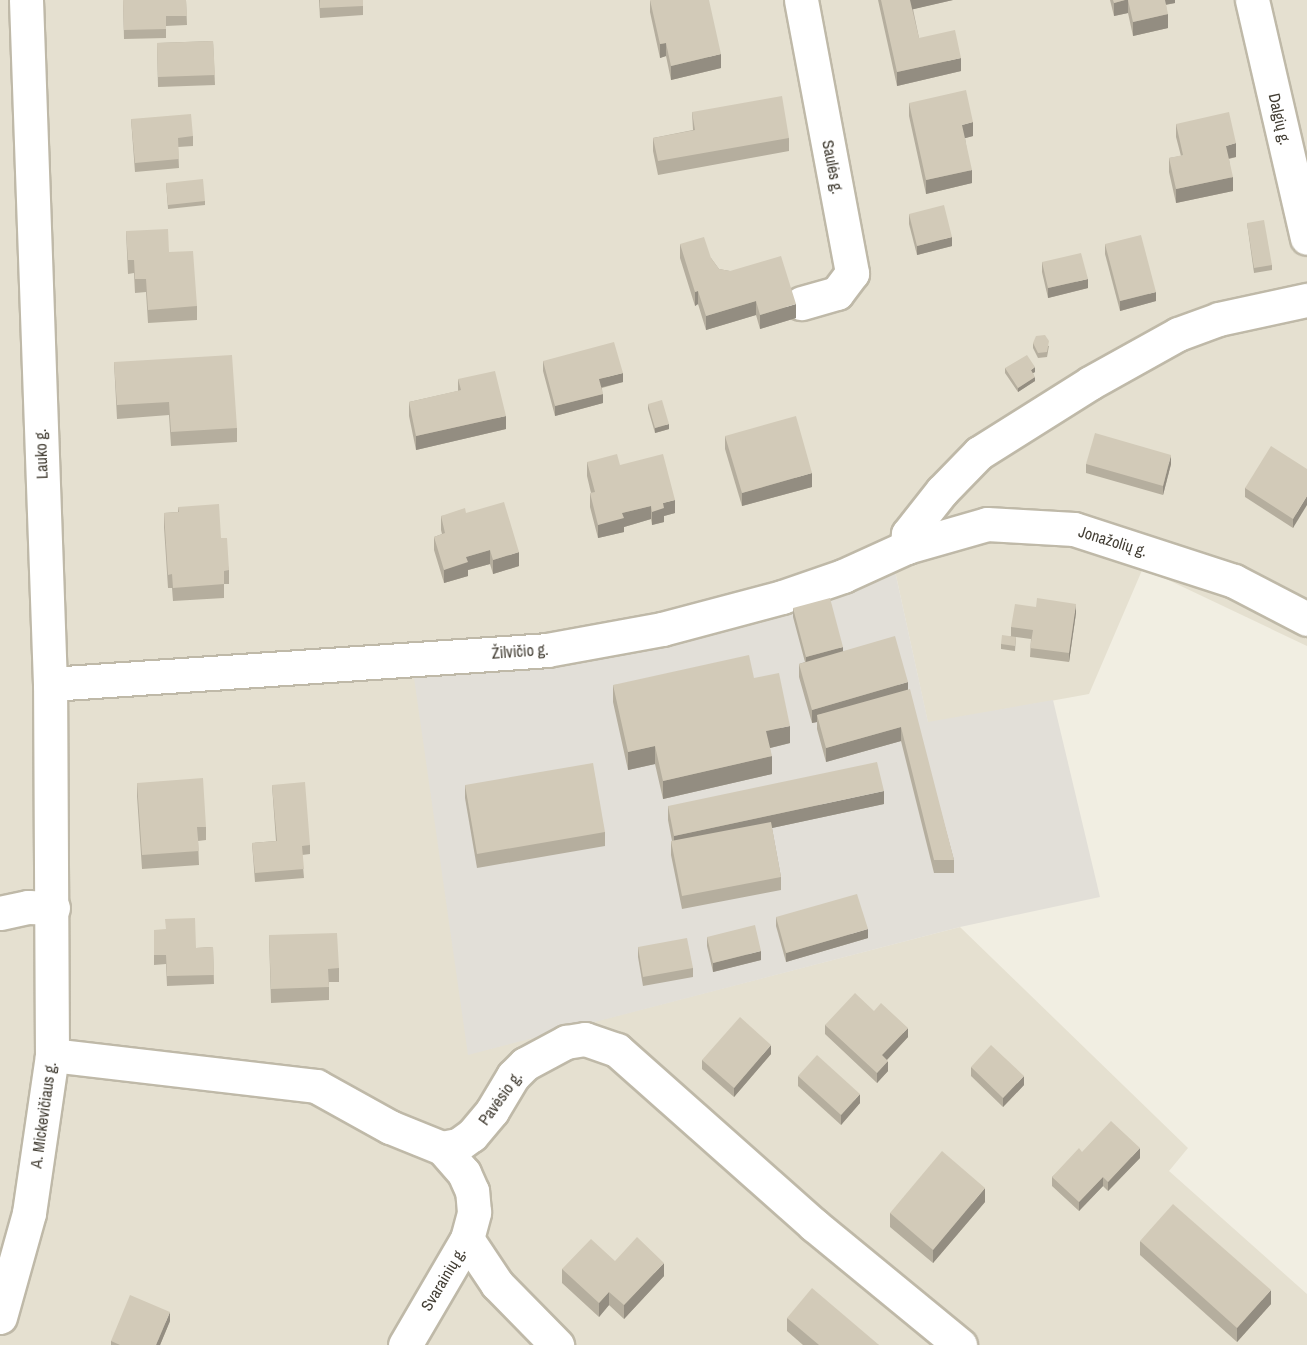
<!DOCTYPE html>
<meta charset="utf-8">
<style>
body{margin:0}
#map{position:relative;width:1307px;height:1345px;overflow:hidden;background:#f1eee2;font-family:"Archivo Narrow",sans-serif}
div>[style]{position:absolute}
.residential>*{inset:0;background:#e5e0d0}
.industrial>*{inset:0;background:#e2dfd8}
.roads{filter:drop-shadow(2px 0 #bfb9a8) drop-shadow(-2px 0 #bfb9a8) drop-shadow(0 2px #bfb9a8) drop-shadow(0 -2px #bfb9a8)}
.minor>*{height:33px;margin:-16.5px;padding:0 16.5px;transform-origin:16.5px;border-radius:16.5px;background:#fff}
.wall>*{inset:0;background:#b5ae9e}
.shaded-wall>*{inset:0;background:#938d81}
.building>*{inset:0;background:#d2cab8}
span{translate:-50% -50%;white-space:nowrap;text-align:center;line-height:1.15;-webkit-text-stroke:6px #fff;paint-order:stroke}
.street-label{font-size:16px;color:#423d33}
</style>
<div id="map">
<div class="residential">
<i style="clip-path:polygon(0 0,1307px 0,1307px 646px,1143px 568px,1089px 694px,928px 723px,895px 571px,664px 648px,414px 671px,469px 1054px,960px 927px,1188px 1148px,1169px 1171px,1307px 1294px,1307px 1345px,0 1345px)"></i>
</div>
<div class="industrial">
<i style="clip-path:polygon(895px 571px,928px 722px,1053px 700px,1100px 897px,960px 927px,468px 1055px,413px 671px,664px 648px)"></i>
</div>
<div class="roads">
<div class="minor">
<i style="left:801px;top:0;width:278px;rotate:79.4deg"></i>
<i style="left:852px;top:273px;width:25px;rotate:127deg"></i>
<i style="left:837px;top:293px;width:37px;rotate:164deg"></i>
<i style="left:1252px;top:0;width:244px;rotate:77deg"></i>
<i style="left:907px;top:547px;width:83px;rotate:-16deg"></i>
<i style="left:987px;top:524px;width:87px;rotate:3.3deg"></i>
<i style="left:1074px;top:529px;width:168px;rotate:18deg"></i>
<i style="left:1234px;top:581px;width:82px;rotate:27.5deg"></i>
<i style="left:50px;top:684px;width:498px;rotate:-3.9deg"></i>
<i style="left:547px;top:650px;width:117px;rotate:-10.3deg"></i>
<i style="left:662px;top:629px;width:124px;rotate:-14.9deg"></i>
<i style="left:782px;top:597px;width:65px;rotate:-19deg"></i>
<i style="left:843px;top:576px;width:70px;rotate:-24.4deg"></i>
<i style="left:907px;top:547px;width:13px;rotate:-86deg"></i>
<i style="left:908px;top:534px;width:55px;rotate:-51.7deg"></i>
<i style="left:942px;top:491px;width:53px;rotate:-45.8deg"></i>
<i style="left:979px;top:453px;width:131px;rotate:-32.2deg"></i>
<i style="left:1090px;top:383px;width:101px;rotate:-29.1deg"></i>
<i style="left:1178px;top:334px;width:44px;rotate:-20.1deg"></i>
<i style="left:1219px;top:319px;width:90px;rotate:-12.2deg"></i>
<i style="left:0;top:913px;width:29px;rotate:-12deg"></i>
<i style="left:28px;top:907px;width:25px;rotate:2deg"></i>
<i style="left:52px;top:1055px;width:266px;rotate:6.7deg"></i>
<i style="left:316px;top:1086px;width:85px;rotate:29deg"></i>
<i style="left:390px;top:1127px;width:56px;rotate:22deg"></i>
<i style="left:442px;top:1148px;width:16px;rotate:-11deg"></i>
<i style="left:458px;top:1145px;width:17px;rotate:-36deg"></i>
<i style="left:472px;top:1135px;width:31px;rotate:-50deg"></i>
<i style="left:492px;top:1111px;width:41px;rotate:-59deg"></i>
<i style="left:513px;top:1076px;width:17px;rotate:-45deg"></i>
<i style="left:525px;top:1064px;width:47px;rotate:-28.2deg"></i>
<i style="left:566px;top:1042px;width:19px;rotate:-9deg"></i>
<i style="left:585px;top:1039px;width:34px;rotate:19deg"></i>
<i style="left:617px;top:1050px;width:264px;rotate:41.6deg"></i>
<i style="left:814px;top:1225px;width:189px;rotate:39.4deg"></i>
<i style="left:467px;top:1239px;width:54px;rotate:56.3deg"></i>
<i style="left:497px;top:1284px;width:86px;rotate:45.5deg"></i>
<i style="left:0;top:1317px;width:108px;rotate:-74.4deg"></i>
<i style="left:29px;top:1213px;width:160px;rotate:-81.7deg"></i>
<i style="left:52px;top:1055px;width:371px;rotate:-90.3deg"></i>
<i style="left:50px;top:684px;width:684px;rotate:-92.01deg"></i>
<i style="left:405px;top:1345px;width:123px;rotate:-59.7deg"></i>
<i style="left:467px;top:1239px;width:28px;rotate:-75deg"></i>
<i style="left:474px;top:1212px;width:21px;rotate:-95deg"></i>
<i style="left:472px;top:1191px;width:20px;rotate:-114deg"></i>
<i style="left:464px;top:1173px;width:33px;rotate:-131deg"></i>
</div>
</div>
<div class="wall">
<i style="clip-path:polygon(123px 0,186px 0,187px 25px,166px 26px,166px 38px,124px 39px)"></i>
<i style="clip-path:polygon(319px 0,363px 0,363px 15px,320px 18px)"></i>
<i style="clip-path:polygon(650px 0,721px 68px,671px 80px,666px 56px,660px 58px,650px 12px)"></i>
<i style="clip-path:polygon(878px 0,953px 0,913px 9px,919px 38px,961px 71px,897px 86px)"></i>
<i style="clip-path:polygon(1110px 0,1175px 0,1175px 3px,1166px 5px,1168px 28px,1133px 36px,1128px 13px,1114px 16px)"></i>
<i style="clip-path:polygon(213px 41px,215px 85px,158px 87px,157px 43px)"></i>
<i style="clip-path:polygon(909px 103px,973px 136px,965px 138px,972px 183px,926px 194px,909px 116px)"></i>
<i style="clip-path:polygon(692px 112px,789px 138px,789px 151px,658px 175px,653px 151px,653px 138px,693px 130px)"></i>
<i style="clip-path:polygon(131px 119px,193px 136px,193px 146px,178px 147px,179px 168px,135px 172px)"></i>
<i style="clip-path:polygon(1176px 124px,1236px 157px,1229px 159px,1233px 191px,1176px 203px,1169px 172px,1169px 158px,1181px 156px,1176px 137px)"></i>
<i style="clip-path:polygon(166px 183px,205px 201px,205px 205px,168px 209px)"></i>
<i style="clip-path:polygon(909px 214px,952px 246px,917px 255px,909px 224px)"></i>
<i style="clip-path:polygon(1247px 223px,1272px 265px,1272px 270px,1254px 273px)"></i>
<i style="clip-path:polygon(126px 231px,169px 252px,197px 306px,197px 320px,148px 323px,146px 292px,135px 293px,134px 273px,128px 274px)"></i>
<i style="clip-path:polygon(680px 244px,711px 258px,719px 269px,730px 271px,796px 318px,760px 329px,756px 315px,706px 330px,698px 304px,695px 306px,680px 258px)"></i>
<i style="clip-path:polygon(1105px 244px,1156px 301px,1120px 311px,1105px 254px)"></i>
<i style="clip-path:polygon(1042px 262px,1088px 288px,1048px 298px,1042px 272px)"></i>
<i style="clip-path:polygon(1033px 343px,1049px 346px,1047px 357px,1038px 358px,1033px 348px)"></i>
<i style="clip-path:polygon(543px 361px,623px 382px,602px 388px,603px 403px,555px 416px,543px 371px)"></i>
<i style="clip-path:polygon(114px 362px,237px 428px,237px 442px,171px 446px,169px 415px,117px 419px)"></i>
<i style="clip-path:polygon(1005px 368px,1035px 372px,1033px 373px,1035px 381px,1018px 392px,1005px 373px)"></i>
<i style="clip-path:polygon(458px 379px,506px 429px,416px 450px,409px 416px,409px 402px,458px 391px)"></i>
<i style="clip-path:polygon(648px 404px,669px 429px,655px 433px,648px 409px)"></i>
<i style="clip-path:polygon(725px 436px,812px 487px,742px 506px,725px 449px)"></i>
<i style="clip-path:polygon(587px 462px,620px 465px,675px 513px,664px 516px,664px 522px,652px 525px,651px 519px,624px 527px,624px 532px,598px 538px,590px 507px,590px 493px,591px 493px,587px 476px)"></i>
<i style="clip-path:polygon(1086px 464px,1171px 464px,1163px 495px,1086px 473px)"></i>
<i style="clip-path:polygon(1307px 469px,1293px 528px,1245px 497px,1245px 488px)"></i>
<i style="clip-path:polygon(178px 507px,221px 538px,229px 570px,229px 584px,224px 584px,224px 598px,173px 601px,172px 588px,168px 588px,164px 527px,164px 513px,178px 512px)"></i>
<i style="clip-path:polygon(466px 513px,519px 566px,493px 574px,490px 564px,468px 570px,468px 576px,444px 583px,434px 550px,434px 537px,442px 534px,441px 530px,441px 516px)"></i>
<i style="clip-path:polygon(793px 608px,843px 651px,908px 690px,954px 860px,954px 873px,934px 873px,901px 741px,826px 762px,817px 729px,817px 722px,812px 723px,799px 677px,799px 664px,805px 662px,793px 617px)"></i>
<i style="clip-path:polygon(1076px 613px,1069px 662px,1030px 657px,1031px 639px,1016px 637px,1015px 651px,1001px 649px,1001px 644px,1011px 636px,1011px 627px)"></i>
<i style="clip-path:polygon(754px 678px,790px 743px,770px 748px,772px 774px,663px 799px,655px 764px,628px 770px,613px 702px,613px 685px)"></i>
<i style="clip-path:polygon(137px 783px,206px 827px,206px 840px,198px 841px,199px 865px,142px 869px,137px 796px)"></i>
<i style="clip-path:polygon(272px 785px,310px 845px,310px 854px,302px 855px,304px 878px,255px 882px,252px 843px,276px 841px)"></i>
<i style="clip-path:polygon(465px 785px,605px 832px,605px 846px,477px 868px,465px 798px)"></i>
<i style="clip-path:polygon(884px 804px,772px 828px,781px 877px,781px 890px,682px 909px,671px 855px,671px 841px,672px 841px,668px 820px,668px 806px)"></i>
<i style="clip-path:polygon(776px 917px,868px 938px,786px 962px,776px 926px)"></i>
<i style="clip-path:polygon(154px 930px,196px 948px,213px 947px,214px 984px,167px 986px,166px 964px,154px 965px)"></i>
<i style="clip-path:polygon(269px 935px,339px 968px,339px 982px,329px 982px,329px 1000px,271px 1003px)"></i>
<i style="clip-path:polygon(707px 937px,761px 960px,713px 972px,707px 946px)"></i>
<i style="clip-path:polygon(638px 947px,693px 968px,693px 977px,643px 986px,638px 957px)"></i>
<i style="clip-path:polygon(874px 1011px,908px 1037px,887px 1060px,888px 1071px,877px 1083px,825px 1034px,825px 1025px)"></i>
<i style="clip-path:polygon(771px 1054px,734px 1097px,702px 1069px,702px 1060px)"></i>
<i style="clip-path:polygon(971px 1067px,1024px 1085px,1003px 1107px,971px 1076px)"></i>
<i style="clip-path:polygon(798px 1076px,860px 1103px,841px 1125px,798px 1086px)"></i>
<i style="clip-path:polygon(1082px 1152px,1140px 1158px,1108px 1191px,1103px 1186px,1079px 1211px,1052px 1186px,1052px 1177px)"></i>
<i style="clip-path:polygon(985px 1202px,933px 1263px,890px 1227px,890px 1213px)"></i>
<i style="clip-path:polygon(1140px 1241px,1271px 1304px,1237px 1342px,1140px 1255px)"></i>
<i style="clip-path:polygon(615px 1261px,664px 1276px,624px 1319px,609px 1305px,599px 1317px,562px 1283px,562px 1269px)"></i>
<i style="clip-path:polygon(787px 1318px,879px 1345px,803px 1345px,787px 1331px)"></i>
<i style="clip-path:polygon(170px 1321px,160px 1345px,111px 1345px,111px 1341px)"></i>
</div>
<div class="shaded-wall">
<i style="clip-path:polygon(910px 0,953px 0,910px 10px)"></i>
<i style="clip-path:polygon(1125px 0,1128px 0,1128px 13px,1114px 16px,1114px 3px)"></i>
<i style="clip-path:polygon(1163px 0,1175px 0,1175px 3px,1163px 5px)"></i>
<i style="clip-path:polygon(1168px 14px,1168px 28px,1133px 36px,1133px 22px)"></i>
<i style="clip-path:polygon(666px 43px,666px 56px,660px 58px,660px 44px)"></i>
<i style="clip-path:polygon(721px 54px,721px 68px,671px 80px,671px 66px)"></i>
<i style="clip-path:polygon(961px 58px,961px 71px,897px 86px,897px 72px)"></i>
<i style="clip-path:polygon(973px 122px,973px 136px,962px 139px,962px 125px)"></i>
<i style="clip-path:polygon(1236px 143px,1236px 157px,1226px 159px,1226px 146px)"></i>
<i style="clip-path:polygon(972px 170px,972px 183px,926px 194px,926px 180px)"></i>
<i style="clip-path:polygon(1233px 177px,1233px 191px,1176px 203px,1176px 189px)"></i>
<i style="clip-path:polygon(952px 237px,952px 246px,917px 255px,917px 246px)"></i>
<i style="clip-path:polygon(1088px 279px,1088px 288px,1048px 298px,1048px 288px)"></i>
<i style="clip-path:polygon(698px 291px,698px 304px,695px 306px,695px 292px)"></i>
<i style="clip-path:polygon(1156px 292px,1156px 301px,1120px 311px,1120px 301px)"></i>
<i style="clip-path:polygon(756px 301px,756px 315px,706px 330px,706px 316px)"></i>
<i style="clip-path:polygon(796px 304px,796px 318px,760px 329px,760px 315px)"></i>
<i style="clip-path:polygon(1035px 367px,1035px 372px,1031px 374px,1031px 370px)"></i>
<i style="clip-path:polygon(623px 373px,623px 382px,599px 388px,599px 379px)"></i>
<i style="clip-path:polygon(1035px 377px,1035px 381px,1018px 392px,1018px 388px)"></i>
<i style="clip-path:polygon(603px 394px,603px 403px,555px 416px,555px 406px)"></i>
<i style="clip-path:polygon(506px 416px,506px 429px,416px 450px,416px 436px)"></i>
<i style="clip-path:polygon(669px 424px,669px 429px,655px 433px,655px 428px)"></i>
<i style="clip-path:polygon(1171px 455px,1171px 464px,1163px 495px,1163px 486px)"></i>
<i style="clip-path:polygon(812px 473px,812px 487px,742px 506px,742px 493px)"></i>
<i style="clip-path:polygon(1307px 496px,1307px 505px,1293px 528px,1293px 519px)"></i>
<i style="clip-path:polygon(675px 500px,675px 513px,664px 516px,664px 522px,652px 525px,652px 512px,663px 503px)"></i>
<i style="clip-path:polygon(651px 506px,651px 519px,624px 527px,624px 532px,598px 538px,598px 525px,622px 513px)"></i>
<i style="clip-path:polygon(490px 550px,490px 564px,468px 570px,468px 576px,444px 583px,444px 570px,466px 557px)"></i>
<i style="clip-path:polygon(519px 552px,519px 566px,493px 574px,493px 560px)"></i>
<i style="clip-path:polygon(1076px 604px,1076px 613px,1069px 662px,1069px 653px)"></i>
<i style="clip-path:polygon(843px 647px,843px 656px,806px 666px,806px 657px)"></i>
<i style="clip-path:polygon(908px 682px,908px 696px,817px 715px,817px 722px,812px 723px,812px 710px)"></i>
<i style="clip-path:polygon(790px 726px,790px 743px,766px 749px,766px 731px)"></i>
<i style="clip-path:polygon(901px 727px,901px 741px,826px 762px,826px 748px)"></i>
<i style="clip-path:polygon(655px 746px,655px 764px,628px 770px,628px 752px)"></i>
<i style="clip-path:polygon(772px 756px,772px 774px,663px 799px,663px 781px)"></i>
<i style="clip-path:polygon(884px 791px,884px 804px,674px 849px,674px 836px)"></i>
<i style="clip-path:polygon(868px 929px,868px 938px,786px 962px,786px 953px)"></i>
<i style="clip-path:polygon(761px 951px,761px 960px,713px 972px,713px 963px)"></i>
<i style="clip-path:polygon(908px 1028px,908px 1037px,882px 1065px,882px 1055px)"></i>
<i style="clip-path:polygon(771px 1045px,771px 1054px,734px 1097px,734px 1088px)"></i>
<i style="clip-path:polygon(888px 1061px,888px 1071px,877px 1083px,877px 1073px)"></i>
<i style="clip-path:polygon(1024px 1076px,1024px 1085px,1003px 1107px,1003px 1098px)"></i>
<i style="clip-path:polygon(860px 1094px,860px 1103px,841px 1125px,841px 1115px)"></i>
<i style="clip-path:polygon(1140px 1148px,1140px 1158px,1108px 1191px,1108px 1182px)"></i>
<i style="clip-path:polygon(1103px 1177px,1103px 1186px,1079px 1211px,1079px 1202px)"></i>
<i style="clip-path:polygon(985px 1188px,985px 1202px,933px 1263px,933px 1250px)"></i>
<i style="clip-path:polygon(664px 1263px,664px 1276px,624px 1319px,624px 1305px)"></i>
<i style="clip-path:polygon(1271px 1290px,1271px 1304px,1237px 1342px,1237px 1328px)"></i>
<i style="clip-path:polygon(609px 1292px,609px 1305px,599px 1317px,599px 1303px)"></i>
<i style="clip-path:polygon(170px 1312px,170px 1321px,160px 1345px,156px 1345px)"></i>
</div>
<div class="building">
<i style="clip-path:polygon(123px 0,186px 0,187px 16px,166px 16px,166px 29px,124px 30px)"></i>
<i style="clip-path:polygon(320px 0,363px 0,363px 6px,320px 8px)"></i>
<i style="clip-path:polygon(650px 0,709px 0,721px 54px,671px 66px,666px 43px,660px 44px)"></i>
<i style="clip-path:polygon(881px 0,910px 0,919px 38px,955px 30px,961px 58px,897px 72px)"></i>
<i style="clip-path:polygon(1113px 0,1125px 0,1114px 3px)"></i>
<i style="clip-path:polygon(1128px 0,1165px 0,1168px 14px,1133px 22px)"></i>
<i style="clip-path:polygon(213px 41px,215px 75px,158px 77px,157px 43px)"></i>
<i style="clip-path:polygon(966px 90px,973px 122px,962px 125px,972px 170px,926px 180px,909px 103px)"></i>
<i style="clip-path:polygon(782px 96px,789px 138px,658px 161px,653px 138px,695px 130px,692px 112px)"></i>
<i style="clip-path:polygon(1229px 112px,1236px 143px,1226px 146px,1233px 177px,1176px 189px,1169px 158px,1183px 155px,1176px 124px)"></i>
<i style="clip-path:polygon(191px 114px,193px 136px,178px 138px,179px 159px,135px 163px,131px 119px)"></i>
<i style="clip-path:polygon(203px 179px,205px 201px,168px 205px,166px 183px)"></i>
<i style="clip-path:polygon(944px 205px,952px 237px,917px 246px,909px 214px)"></i>
<i style="clip-path:polygon(1264px 220px,1272px 265px,1254px 268px,1247px 223px)"></i>
<i style="clip-path:polygon(168px 229px,169px 252px,193px 251px,197px 306px,148px 310px,146px 279px,135px 279px,134px 260px,128px 260px,126px 231px)"></i>
<i style="clip-path:polygon(1141px 235px,1156px 292px,1120px 301px,1105px 244px)"></i>
<i style="clip-path:polygon(704px 237px,711px 258px,719px 269px,730px 271px,781px 256px,796px 304px,760px 315px,756px 301px,706px 316px,698px 291px,695px 292px,680px 244px)"></i>
<i style="clip-path:polygon(1081px 253px,1088px 279px,1048px 288px,1042px 262px)"></i>
<i style="clip-path:polygon(1045px 335px,1049px 341px,1047px 352px,1038px 353px,1033px 343px,1036px 336px)"></i>
<i style="clip-path:polygon(614px 342px,623px 373px,599px 379px,603px 394px,555px 406px,543px 361px)"></i>
<i style="clip-path:polygon(232px 355px,237px 428px,171px 432px,169px 402px,117px 405px,114px 362px)"></i>
<i style="clip-path:polygon(1027px 355px,1035px 367px,1031px 370px,1035px 377px,1018px 388px,1005px 368px)"></i>
<i style="clip-path:polygon(495px 371px,506px 416px,416px 436px,409px 402px,461px 390px,458px 379px)"></i>
<i style="clip-path:polygon(662px 400px,669px 424px,655px 428px,648px 404px)"></i>
<i style="clip-path:polygon(796px 416px,812px 473px,742px 493px,725px 436px)"></i>
<i style="clip-path:polygon(1095px 433px,1171px 455px,1163px 486px,1086px 464px)"></i>
<i style="clip-path:polygon(1271px 446px,1307px 469px,1307px 496px,1293px 519px,1245px 488px)"></i>
<i style="clip-path:polygon(617px 454px,620px 465px,663px 454px,675px 500px,663px 503px,664px 508px,652px 512px,651px 506px,622px 513px,624px 518px,598px 525px,590px 493px,595px 492px,587px 462px)"></i>
<i style="clip-path:polygon(504px 502px,519px 552px,493px 560px,490px 550px,466px 557px,468px 562px,444px 570px,434px 537px,445px 533px,441px 516px,465px 508px,466px 513px)"></i>
<i style="clip-path:polygon(219px 504px,221px 538px,227px 538px,229px 570px,224px 571px,224px 584px,173px 588px,172px 574px,168px 575px,164px 513px,179px 512px,178px 507px)"></i>
<i style="clip-path:polygon(830px 598px,843px 647px,806px 657px,793px 608px)"></i>
<i style="clip-path:polygon(1037px 598px,1076px 604px,1069px 653px,1030px 648px,1033px 630px,1011px 627px,1015px 604px,1036px 607px)"></i>
<i style="clip-path:polygon(1002px 635px,1016px 637px,1015px 646px,1001px 644px)"></i>
<i style="clip-path:polygon(895px 636px,908px 682px,812px 710px,799px 664px)"></i>
<i style="clip-path:polygon(749px 655px,754px 678px,779px 673px,790px 726px,766px 731px,772px 756px,663px 781px,655px 746px,628px 752px,613px 685px)"></i>
<i style="clip-path:polygon(910px 689px,954px 860px,934px 860px,901px 727px,826px 748px,817px 715px)"></i>
<i style="clip-path:polygon(877px 762px,884px 791px,674px 836px,668px 806px)"></i>
<i style="clip-path:polygon(593px 763px,605px 832px,477px 854px,465px 785px)"></i>
<i style="clip-path:polygon(203px 778px,206px 827px,197px 827px,199px 851px,142px 855px,137px 783px)"></i>
<i style="clip-path:polygon(305px 782px,310px 845px,302px 846px,304px 869px,255px 873px,252px 843px,277px 841px,272px 785px)"></i>
<i style="clip-path:polygon(771px 822px,781px 877px,682px 896px,671px 841px)"></i>
<i style="clip-path:polygon(857px 894px,868px 929px,786px 953px,776px 917px)"></i>
<i style="clip-path:polygon(195px 918px,196px 948px,213px 947px,214px 975px,167px 976px,166px 955px,154px 955px,154px 930px,166px 929px,165px 919px)"></i>
<i style="clip-path:polygon(755px 925px,761px 951px,713px 963px,707px 937px)"></i>
<i style="clip-path:polygon(337px 933px,339px 968px,328px 969px,329px 987px,271px 989px,269px 935px)"></i>
<i style="clip-path:polygon(687px 938px,693px 968px,643px 977px,638px 947px)"></i>
<i style="clip-path:polygon(855px 993px,874px 1011px,881px 1003px,908px 1028px,882px 1055px,888px 1061px,877px 1073px,825px 1025px)"></i>
<i style="clip-path:polygon(740px 1017px,771px 1045px,734px 1088px,702px 1060px)"></i>
<i style="clip-path:polygon(991px 1045px,1024px 1076px,1003px 1098px,971px 1067px)"></i>
<i style="clip-path:polygon(817px 1055px,860px 1094px,841px 1115px,798px 1076px)"></i>
<i style="clip-path:polygon(1111px 1121px,1140px 1148px,1108px 1182px,1103px 1177px,1079px 1202px,1052px 1177px,1079px 1148px,1082px 1152px)"></i>
<i style="clip-path:polygon(942px 1151px,985px 1188px,933px 1250px,890px 1213px)"></i>
<i style="clip-path:polygon(1173px 1204px,1271px 1290px,1237px 1328px,1140px 1241px)"></i>
<i style="clip-path:polygon(637px 1237px,664px 1263px,624px 1305px,609px 1292px,599px 1303px,562px 1269px,591px 1239px,615px 1261px)"></i>
<i style="clip-path:polygon(812px 1288px,879px 1345px,819px 1345px,787px 1318px)"></i>
<i style="clip-path:polygon(130px 1295px,170px 1312px,156px 1345px,120px 1345px,111px 1341px)"></i>
</div>
<div class="street-label">
<span style="left:1280px;top:119px;rotate:77deg">Dalgių g.</span>
<span style="left:833px;top:167px;rotate:79deg">Saulės g.</span>
<span style="left:41px;top:454px;rotate:-92deg">Lauko g.</span>
<span style="left:1113px;top:541px;rotate:17deg">Jonažolių g.</span>
<span style="left:520px;top:651px;rotate:-4deg">Žilvičio g.</span>
<span style="left:500px;top:1098px;rotate:-54deg">Pavėsio g.</span>
<span style="left:43px;top:1115px;rotate:-82deg">A. Mickevičiaus g.</span>
<span style="left:443px;top:1279px;rotate:-59deg">Svarainių g.</span>
</div>
</div>
